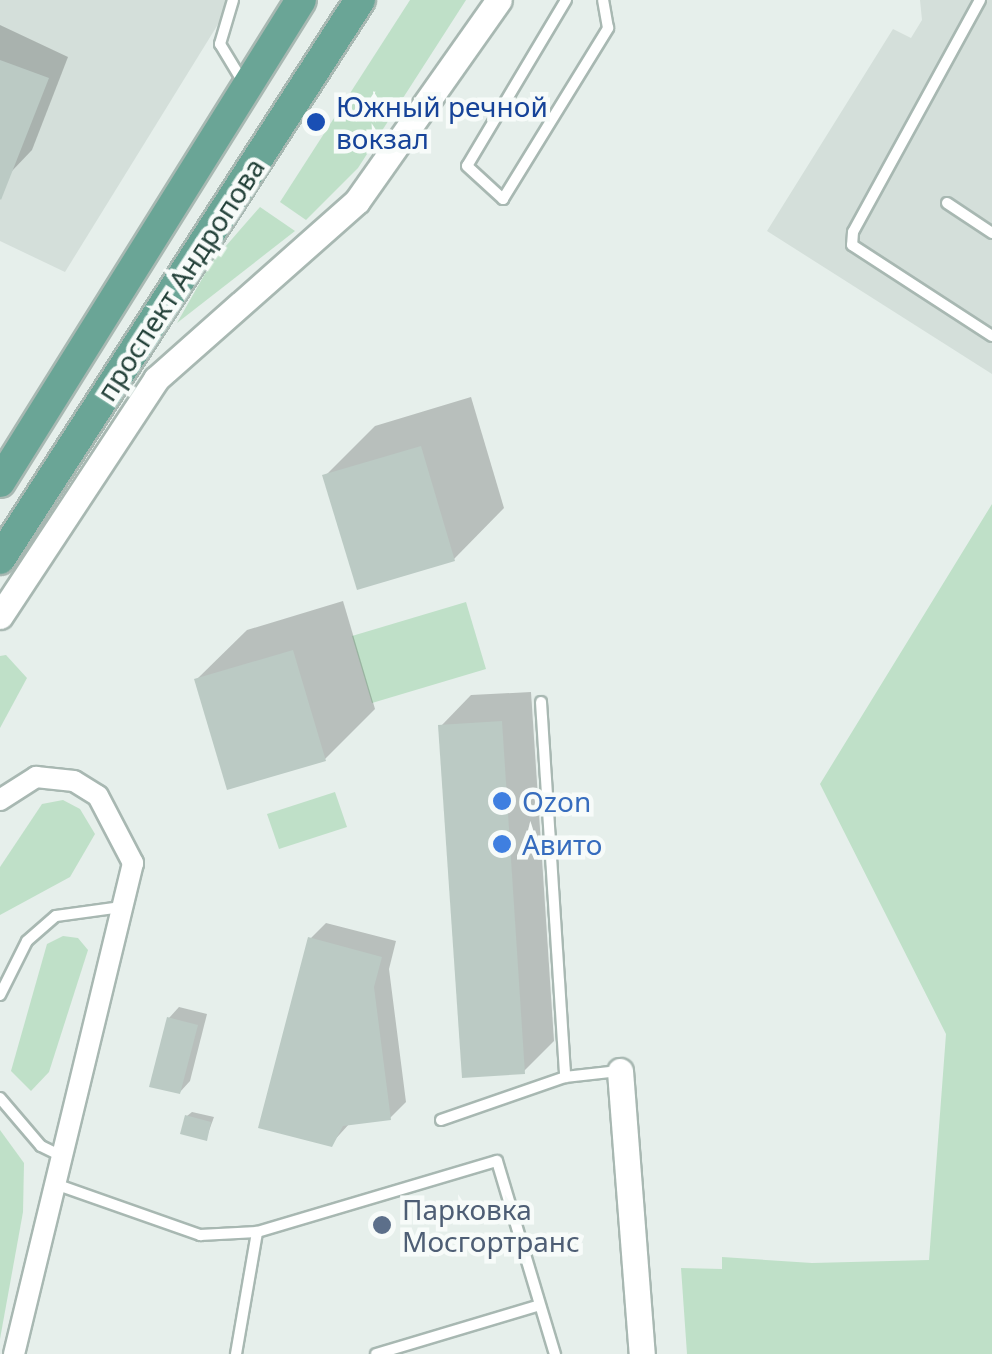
<!DOCTYPE html>
<meta charset="utf-8">
<style>
body{margin:0}
#map{position:relative;width:992px;height:1354px;overflow:hidden;background:#e6efeb;font-family:"Noto Sans",sans-serif}
div>[style]{position:absolute}
.built>*{inset:0;background:#d4dfda}
.green>*{inset:0;background:#bfe0c8}
.shadow>*{inset:0;background:#0003}
.building>*{inset:0;background:#bbcac4}
.roads{filter:drop-shadow(2px 0 #a8b8b2) drop-shadow(-2px 0 #a8b8b2) drop-shadow(0 2px #a8b8b2) drop-shadow(0 -2px #a8b8b2)}
.service>*{height:10px;margin:-5px;padding:0 5px;transform-origin:5px;border-radius:5px;background:#fff}
.minor>*{height:20px;margin:-10px;padding:0 10px;transform-origin:10px;border-radius:10px;background:#fff}
.tertiary>*{height:25px;margin:-12.5px;padding:0 12.5px;transform-origin:12.5px;border-radius:12.5px;background:#fff}
.primary>*{height:30px;margin:-15px;padding:0 15px;transform-origin:15px;border-radius:15px;background:#6aa596}
.dots>*{width:28px;height:28px;translate:-50% -50%;box-sizing:border-box;border:5px solid #f7fbf9;border-radius:50%}
span{translate:-50% -50%;white-space:nowrap;text-align:center;line-height:1.15;-webkit-text-stroke:9px #f7fbf9;paint-order:stroke}
.transit-label{font-size:28px;color:#164399}
.left{translate:0 -50%;text-align:left}
.street-label{font-size:28px;color:#24423a}
.shop-label{font-size:28px;color:#366cbe}
.service-label{font-size:28px;color:#4e5e75}
</style>
<div id="map">
<div class="built">
<i style="clip-path:polygon(0 0,233px 0,65px 272px,0 241px)"></i>
<i style="clip-path:polygon(920px 0,992px 0,992px 374px,767px 231px,893px 29px,911px 38px,922px 20px)"></i>
</div>
<div class="green">
<i style="clip-path:polygon(410px 0,466px 0,358px 168px,306px 220px,280px 202px)"></i>
<i style="clip-path:polygon(260px 207px,295px 231px,177px 323px,211px 263px)"></i>
<i style="clip-path:polygon(992px 504px,992px 1354px,687px 1354px,681px 1268px,722px 1269px,722px 1257px,812px 1263px,929px 1260px,946px 1034px,820px 784px)"></i>
<i style="clip-path:polygon(466px 602px,486px 669px,372px 703px,352px 636px)"></i>
<i style="clip-path:polygon(6px 655px,27px 678px,0 728px,0 656px)"></i>
<i style="clip-path:polygon(335px 792px,347px 827px,279px 849px,267px 814px)"></i>
<i style="clip-path:polygon(63px 800px,80px 809px,95px 834px,70px 877px,0 915px,0 867px,42px 804px)"></i>
<i style="clip-path:polygon(63px 936px,78px 938px,88px 950px,49px 1072px,31px 1091px,11px 1071px,47px 944px)"></i>
<i style="clip-path:polygon(0 1130px,24px 1163px,23px 1212px,0 1339px)"></i>
</div>
<div class="shadow">
<i style="clip-path:polygon(0 25px,68px 57px,32px 150px,11px 172px,0 167px)"></i>
<i style="clip-path:polygon(471px 397px,504px 508px,454px 559px,325px 476px,375px 426px)"></i>
<i style="clip-path:polygon(343px 601px,375px 709px,325px 759px,196px 680px,247px 630px)"></i>
<i style="clip-path:polygon(531px 692px,554px 1041px,524px 1071px,441px 726px,471px 695px)"></i>
<i style="clip-path:polygon(326px 923px,396px 941px,389px 969px,406px 1102px,390px 1118px,350px 1123px,331px 1144px,310px 939px)"></i>
<i style="clip-path:polygon(179px 1007px,207px 1014px,190px 1081px,180px 1092px,169px 1018px)"></i>
<i style="clip-path:polygon(192px 1112px,214px 1117px,206px 1139px,187px 1116px)"></i>
</div>
<div class="building">
<i style="clip-path:polygon(0 60px,49px 78px,1px 200px,0 199px)"></i>
<i style="clip-path:polygon(421px 446px,455px 561px,357px 590px,322px 475px)"></i>
<i style="clip-path:polygon(293px 650px,326px 761px,227px 790px,194px 679px)"></i>
<i style="clip-path:polygon(502px 721px,525px 1074px,462px 1078px,438px 725px)"></i>
<i style="clip-path:polygon(308px 937px,382px 957px,374px 987px,391px 1120px,343px 1126px,332px 1147px,258px 1128px)"></i>
<i style="clip-path:polygon(167px 1017px,198px 1025px,180px 1094px,149px 1087px)"></i>
<i style="clip-path:polygon(185px 1115px,211px 1122px,207px 1141px,180px 1134px)"></i>
</div>
<div class="roads">
<div class="service">
<i style="left:233px;top:0;width:46px;rotate:106.5deg"></i>
<i style="left:220px;top:44px;width:44px;rotate:58.8deg"></i>
<i style="left:566px;top:0;width:193px;rotate:120.8deg"></i>
<i style="left:467px;top:166px;width:49px;rotate:42.5deg"></i>
<i style="left:503px;top:199px;width:201px;rotate:-58.4deg"></i>
<i style="left:608px;top:28px;width:28px;rotate:-100deg"></i>
<i style="left:980px;top:0;width:264px;rotate:118.7deg"></i>
<i style="left:853px;top:232px;width:13px;rotate:94deg"></i>
<i style="left:852px;top:245px;width:167px;rotate:33deg"></i>
<i style="left:947px;top:203px;width:54px;rotate:33.7deg"></i>
<i style="left:541px;top:702px;width:376px;rotate:86.3deg"></i>
<i style="left:565px;top:1077px;width:54px;rotate:-6.3deg"></i>
<i style="left:0;top:995px;width:60px;rotate:-63.4deg"></i>
<i style="left:27px;top:941px;width:38px;rotate:-41deg"></i>
<i style="left:56px;top:916px;width:66px;rotate:-7.9deg"></i>
<i style="left:0;top:1098px;width:63px;rotate:49.5deg"></i>
<i style="left:41px;top:1146px;width:25px;rotate:26deg"></i>
<i style="left:441px;top:1120px;width:131px;rotate:-19.1deg"></i>
<i style="left:58px;top:1185px;width:151px;rotate:19.4deg"></i>
<i style="left:200px;top:1235px;width:57px;rotate:-3deg"></i>
<i style="left:236px;top:1354px;width:124px;rotate:-80.2deg"></i>
<i style="left:257px;top:1232px;width:250px;rotate:-16.5deg"></i>
<i style="left:497px;top:1161px;width:202px;rotate:73.3deg"></i>
<i style="left:376px;top:1354px;width:168px;rotate:-16.6deg"></i>
</div>
<div class="minor">
<i style="left:0;top:800px;width:43px;rotate:-32.6deg"></i>
<i style="left:36px;top:777px;width:38px;rotate:6deg"></i>
<i style="left:74px;top:781px;width:28px;rotate:32deg"></i>
<i style="left:98px;top:796px;width:76px;rotate:62.4deg"></i>
<i style="left:133px;top:863px;width:505px;rotate:103.62deg"></i>
</div>
<div class="tertiary">
<i style="left:0;top:616px;width:284px;rotate:-56.6deg"></i>
<i style="left:156px;top:379px;width:268px;rotate:-41.5deg"></i>
<i style="left:357px;top:201px;width:246px;rotate:-54.8deg"></i>
<i style="left:620px;top:1071px;width:284px;rotate:85.6deg"></i>
</div>
<div class="primary">
<i style="left:0;top:482px;width:568px;rotate:-58.02deg"></i>
<i style="left:0;top:559px;width:665px;rotate:-57.22deg"></i>
</div>
</div>
<div class="dots">
<i style="left:316px;top:122px;background:#1a4fb4"></i>
<i style="left:502px;top:801px;background:#3f7fe0"></i>
<i style="left:502px;top:844px;background:#3f7fe0"></i>
<i style="left:382px;top:1225px;background:#5c6f8a"></i>
</div>
<div class="transit-label">
<span class="left" style="left:336px;top:122px">Южный речной<br>вокзал</span>
</div>
<div class="street-label">
<span style="left:180px;top:279px;rotate:-57deg">проспект Андропова</span>
</div>
<div class="shop-label">
<span class="left" style="left:522px;top:801px">Ozon</span>
<span class="left" style="left:522px;top:844px">Авито</span>
</div>
<div class="service-label">
<span class="left" style="left:402px;top:1225px">Парковка<br>Мосгортранс</span>
</div>
</div>
